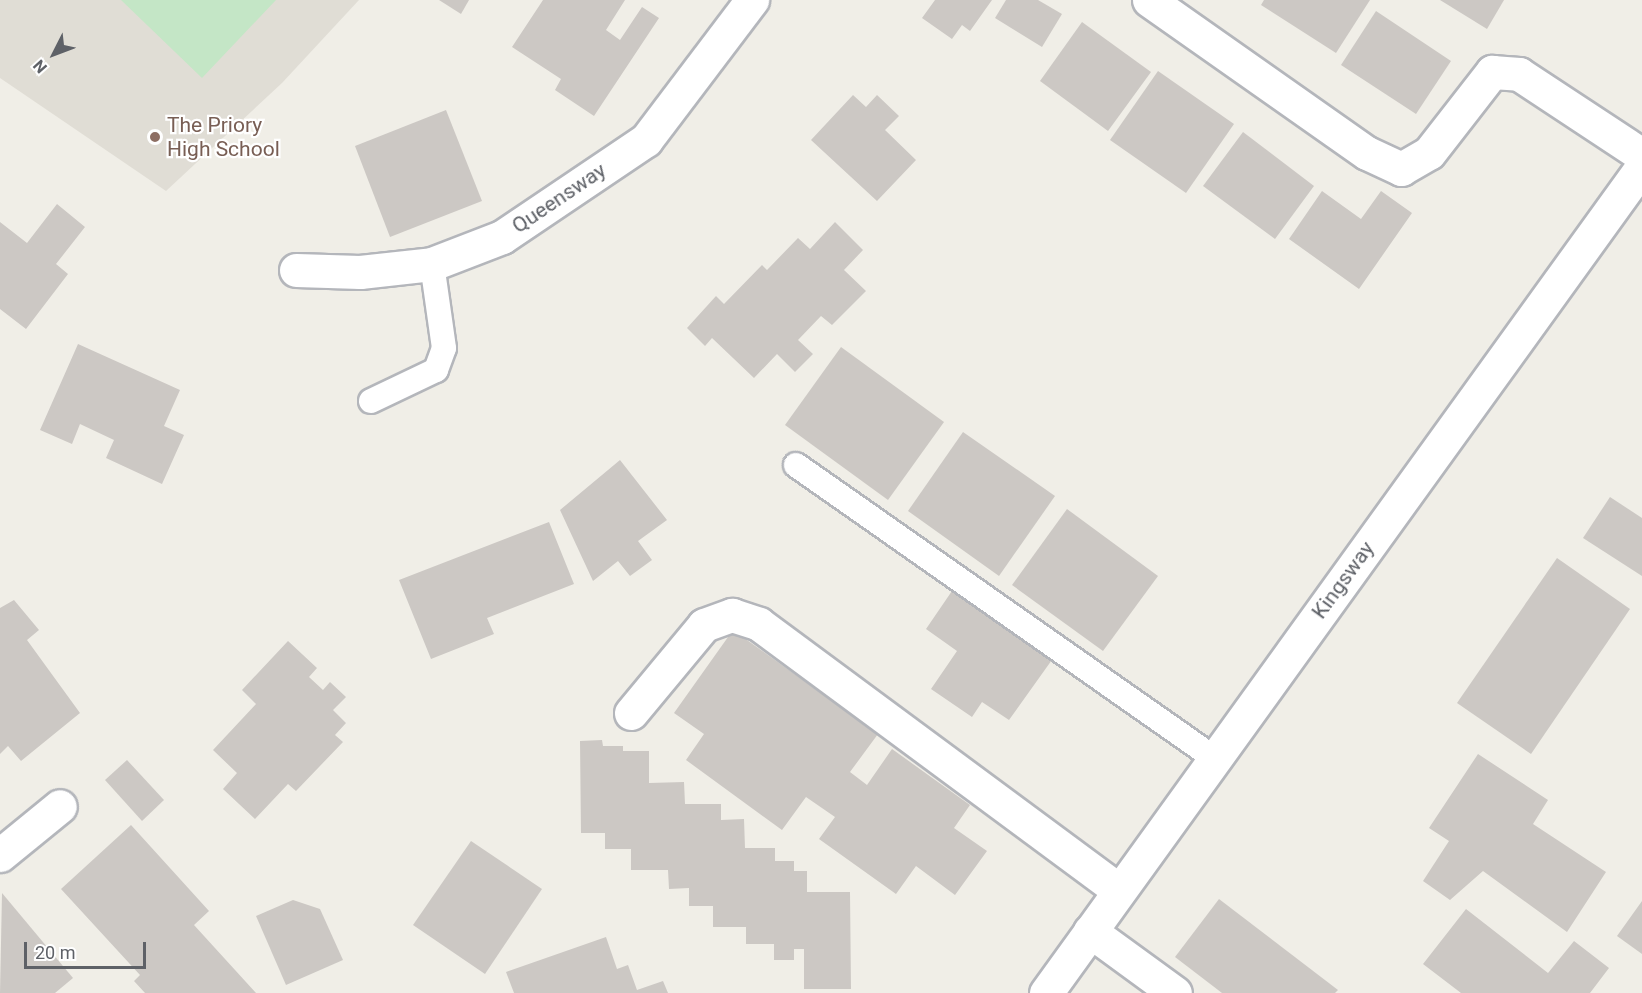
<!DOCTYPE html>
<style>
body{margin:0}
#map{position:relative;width:1642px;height:993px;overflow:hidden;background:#f0eee7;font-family:Roboto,sans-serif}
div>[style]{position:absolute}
.education>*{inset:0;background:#e0ddd5}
.green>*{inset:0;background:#c4e6c6}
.building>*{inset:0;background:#ccc8c4}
.roads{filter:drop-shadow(2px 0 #b4b6bb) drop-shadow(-2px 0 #b4b6bb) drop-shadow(0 2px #b4b6bb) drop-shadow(0 -2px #b4b6bb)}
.lane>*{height:24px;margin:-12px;padding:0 12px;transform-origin:12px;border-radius:12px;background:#fff}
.street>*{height:33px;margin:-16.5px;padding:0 16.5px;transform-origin:16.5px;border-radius:16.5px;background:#fff}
.dots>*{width:16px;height:16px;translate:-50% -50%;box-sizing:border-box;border:3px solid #fff;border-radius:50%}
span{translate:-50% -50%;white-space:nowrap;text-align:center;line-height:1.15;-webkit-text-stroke:4.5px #fff;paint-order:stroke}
.education-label{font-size:21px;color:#785e54}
.left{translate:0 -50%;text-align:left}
.street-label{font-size:21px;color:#5e6167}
.north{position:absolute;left:24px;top:24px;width:60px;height:60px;-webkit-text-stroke:4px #fff;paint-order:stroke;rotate:228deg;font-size:16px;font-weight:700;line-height:24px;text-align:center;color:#5e6167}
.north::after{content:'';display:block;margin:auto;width:21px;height:27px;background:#5e6167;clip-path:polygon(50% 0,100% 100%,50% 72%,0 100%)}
.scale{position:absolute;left:24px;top:942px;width:122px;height:27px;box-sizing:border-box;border:3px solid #5e6167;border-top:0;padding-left:8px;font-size:18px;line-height:21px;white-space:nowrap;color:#5e6167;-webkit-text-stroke:4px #fff;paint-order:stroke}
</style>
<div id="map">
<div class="education">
<i style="clip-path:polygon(0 0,359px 0,282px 83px,166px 191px,0 78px)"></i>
</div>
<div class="green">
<i style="clip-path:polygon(121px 0,276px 0,202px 78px)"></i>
</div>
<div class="building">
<i style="clip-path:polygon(439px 0,469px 0,461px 14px)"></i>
<i style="clip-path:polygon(543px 0,625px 0,606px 30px,620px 40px,642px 7px,659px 18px,594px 116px,555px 90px,561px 79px,512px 47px)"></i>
<i style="clip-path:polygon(935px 0,992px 0,970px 31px,962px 25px,952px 39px,922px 18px)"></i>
<i style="clip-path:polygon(1006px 0,1038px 0,1062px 14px,1042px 47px,995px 18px)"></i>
<i style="clip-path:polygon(1264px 0,1370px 0,1336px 53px,1261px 5px)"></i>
<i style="clip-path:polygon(1440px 0,1504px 0,1487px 29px)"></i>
<i style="clip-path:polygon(1376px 11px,1451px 61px,1416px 114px,1341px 65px)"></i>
<i style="clip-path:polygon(1082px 22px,1151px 72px,1108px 131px,1040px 81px)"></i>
<i style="clip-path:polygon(1158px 71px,1234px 124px,1186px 193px,1110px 140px)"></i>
<i style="clip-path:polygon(853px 95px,866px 107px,877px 95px,899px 116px,885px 130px,916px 160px,877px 201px,811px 140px)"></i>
<i style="clip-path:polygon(446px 110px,482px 201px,390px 237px,355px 146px)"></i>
<i style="clip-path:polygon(1243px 132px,1314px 186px,1275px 239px,1203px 186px)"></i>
<i style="clip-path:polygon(1322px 191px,1361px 219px,1381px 191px,1412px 213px,1359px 289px,1289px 239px)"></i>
<i style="clip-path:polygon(57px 204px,85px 227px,56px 264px,68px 274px,26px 329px,0 309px,0 222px,27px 243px)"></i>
<i style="clip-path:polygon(835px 222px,863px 250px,844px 270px,866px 291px,832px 325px,821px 316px,798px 340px,813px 354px,795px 372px,777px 354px,754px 378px,712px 338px,705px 346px,687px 328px,716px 296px,724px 304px,762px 265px,767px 270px,798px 238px,810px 249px)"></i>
<i style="clip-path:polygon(78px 344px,180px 390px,164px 426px,184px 435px,162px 484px,106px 458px,114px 440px,80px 424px,72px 444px,40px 430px)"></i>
<i style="clip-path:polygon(841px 347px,944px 422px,888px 500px,785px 425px)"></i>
<i style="clip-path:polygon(963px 432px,1055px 496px,999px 576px,908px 511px)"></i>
<i style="clip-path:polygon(620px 460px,667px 520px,638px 541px,652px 560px,630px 576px,618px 561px,593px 581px,560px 510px)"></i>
<i style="clip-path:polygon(1610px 497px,1642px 518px,1642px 576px,1583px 538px)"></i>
<i style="clip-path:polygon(1067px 509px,1158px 576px,1103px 651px,1012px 585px)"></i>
<i style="clip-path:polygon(549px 522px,574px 584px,487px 618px,494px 634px,431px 659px,399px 580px)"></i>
<i style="clip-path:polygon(1557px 558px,1630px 609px,1531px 754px,1457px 703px)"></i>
<i style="clip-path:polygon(954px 588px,1054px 657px,1009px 720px,982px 702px,972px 717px,931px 689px,957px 651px,926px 629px)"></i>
<i style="clip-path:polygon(14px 600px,39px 630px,27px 640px,80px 713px,21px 761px,8px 746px,0 754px,0 608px)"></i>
<i style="clip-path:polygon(733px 630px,878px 734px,850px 772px,867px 785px,892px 749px,970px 805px,954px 828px,987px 851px,955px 895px,916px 866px,896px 894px,819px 839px,835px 817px,806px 797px,782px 830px,686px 760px,704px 734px,674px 713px)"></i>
<i style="clip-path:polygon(288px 641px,317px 668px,309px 677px,323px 690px,330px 682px,346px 697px,333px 710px,346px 723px,335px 735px,343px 742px,296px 791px,288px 784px,255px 819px,223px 789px,237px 773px,213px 750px,256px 704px,242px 690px)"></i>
<i style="clip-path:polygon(602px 740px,603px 746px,623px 746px,623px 751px,649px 751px,649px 783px,684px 782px,685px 804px,721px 804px,721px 820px,744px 819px,745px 848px,775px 848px,775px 861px,794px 861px,794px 871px,807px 871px,807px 892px,850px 892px,851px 989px,804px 989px,804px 949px,794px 949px,794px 960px,774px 960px,774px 944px,746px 944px,746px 927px,713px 927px,713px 906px,689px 906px,689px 888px,669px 889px,668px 870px,631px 870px,631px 849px,605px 849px,605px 833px,581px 833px,580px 741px)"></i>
<i style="clip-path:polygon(1478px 754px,1548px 800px,1533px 824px,1606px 872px,1567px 932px,1483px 871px,1450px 900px,1423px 881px,1449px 841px,1429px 828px)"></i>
<i style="clip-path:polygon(127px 760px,164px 800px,142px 821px,105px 780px)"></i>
<i style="clip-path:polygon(131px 825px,209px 911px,194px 925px,256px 993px,145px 993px,134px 981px,140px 975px,61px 889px)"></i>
<i style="clip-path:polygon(471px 841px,542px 889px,485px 974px,413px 925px)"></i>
<i style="clip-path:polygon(2px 893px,73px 978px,55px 993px,0 993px)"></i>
<i style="clip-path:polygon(1219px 899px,1338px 990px,1335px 993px,1222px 993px,1175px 957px)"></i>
<i style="clip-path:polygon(293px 900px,320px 909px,343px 960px,286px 985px,256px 916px)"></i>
<i style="clip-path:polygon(1642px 901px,1642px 954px,1617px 936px)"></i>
<i style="clip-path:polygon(1466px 909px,1548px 973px,1574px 941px,1609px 968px,1590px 993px,1461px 993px,1423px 964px)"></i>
<i style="clip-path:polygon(606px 937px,617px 969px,628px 965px,637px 990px,663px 981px,668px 993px,514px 993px,506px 972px)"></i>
</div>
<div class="roads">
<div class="lane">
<i style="left:371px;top:401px;width:72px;rotate:-25.5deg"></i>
<i style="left:436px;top:370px;width:23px;rotate:-70deg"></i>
<i style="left:444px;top:348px;width:85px;rotate:-98.1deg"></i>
<i style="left:796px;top:465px;width:510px;rotate:35.03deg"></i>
</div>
<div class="street">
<i style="left:1149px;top:0;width:266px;rotate:35.1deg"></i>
<i style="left:1367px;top:153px;width:38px;rotate:25deg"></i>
<i style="left:1401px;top:169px;width:32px;rotate:-30deg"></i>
<i style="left:1429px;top:153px;width:103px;rotate:-52.1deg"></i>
<i style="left:1492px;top:72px;width:27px;rotate:4deg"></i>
<i style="left:1519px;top:74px;width:147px;rotate:33.4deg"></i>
<i style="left:296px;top:270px;width:64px;rotate:1.8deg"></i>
<i style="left:360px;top:272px;width:72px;rotate:-6.3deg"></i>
<i style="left:432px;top:264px;width:75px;rotate:-21.1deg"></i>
<i style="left:502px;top:237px;width:174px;rotate:-34deg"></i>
<i style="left:646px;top:140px;width:176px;rotate:-52.9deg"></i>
<i style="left:631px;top:713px;width:114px;rotate:-50.3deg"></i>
<i style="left:704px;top:625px;width:30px;rotate:-20deg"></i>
<i style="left:732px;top:615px;width:28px;rotate:18deg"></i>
<i style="left:759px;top:624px;width:447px;rotate:36.5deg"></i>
<i style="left:0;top:855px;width:77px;rotate:-39.2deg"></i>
<i style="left:1090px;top:931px;width:105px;rotate:36.1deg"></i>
<i style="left:1046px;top:993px;width:1019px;rotate:-54.19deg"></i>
</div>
</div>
<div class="dots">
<i style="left:155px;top:137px;background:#8d6e63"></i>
</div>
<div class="education-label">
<span class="left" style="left:167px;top:137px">The Priory<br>High School</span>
</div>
<div class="street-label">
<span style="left:559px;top:198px;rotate:-34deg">Queensway</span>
<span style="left:1343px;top:580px;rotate:-54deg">Kingsway</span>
</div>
<div class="north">N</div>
<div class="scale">20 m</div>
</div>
